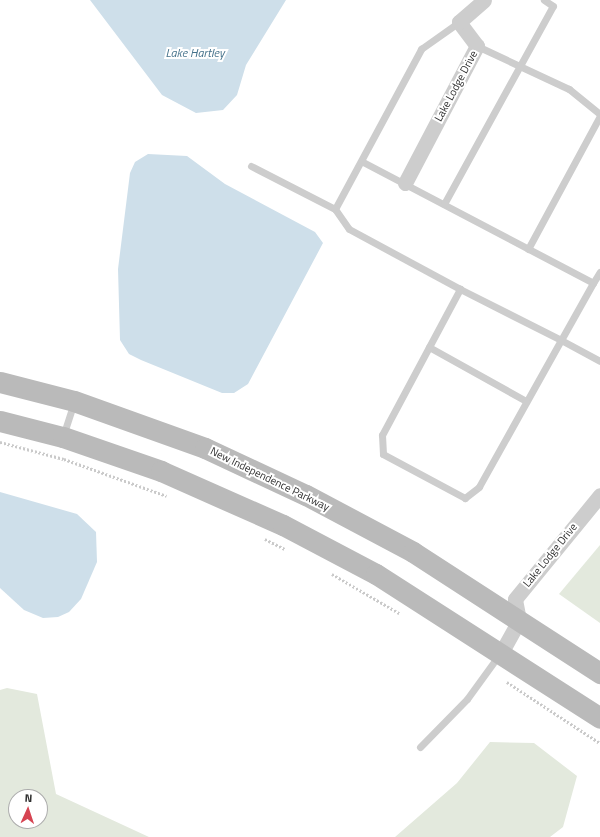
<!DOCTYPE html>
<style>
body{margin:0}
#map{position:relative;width:600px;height:837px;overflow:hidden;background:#fff;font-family:"Titillium Web",sans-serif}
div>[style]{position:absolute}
.green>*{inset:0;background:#e3e9dd}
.water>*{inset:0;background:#cedfea}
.path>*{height:2.5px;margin-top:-1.25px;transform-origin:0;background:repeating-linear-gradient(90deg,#cacaca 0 2px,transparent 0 4px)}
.lane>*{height:7px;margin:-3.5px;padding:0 3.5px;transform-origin:3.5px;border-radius:3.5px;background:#cdcdcd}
.street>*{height:15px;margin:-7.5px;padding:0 7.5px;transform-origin:7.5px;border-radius:7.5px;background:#cdcdcd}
.secondary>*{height:21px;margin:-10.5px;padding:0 10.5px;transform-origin:10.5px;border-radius:10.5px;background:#bababa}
span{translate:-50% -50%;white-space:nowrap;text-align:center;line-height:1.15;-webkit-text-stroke:4px #fff;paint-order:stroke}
.street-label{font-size:11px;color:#303030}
.water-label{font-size:12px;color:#45728b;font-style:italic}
.north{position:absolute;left:8px;top:789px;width:40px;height:40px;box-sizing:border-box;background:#fff;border:1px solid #acacac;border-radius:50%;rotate:3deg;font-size:11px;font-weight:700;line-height:16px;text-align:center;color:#303030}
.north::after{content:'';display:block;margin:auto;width:14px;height:18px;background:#d64452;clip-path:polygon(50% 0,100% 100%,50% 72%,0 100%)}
</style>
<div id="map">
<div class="green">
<i style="clip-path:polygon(600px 545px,600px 623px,559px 594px)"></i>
<i style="clip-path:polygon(evenodd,7px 688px,37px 694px,56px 794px,149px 837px,0 837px,0 690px,7px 688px,16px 797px,40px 797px,40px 821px,16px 821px,16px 797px)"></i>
<i style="clip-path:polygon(490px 742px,534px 743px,577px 776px,563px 827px,550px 837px,395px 837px,457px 783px)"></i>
</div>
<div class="water">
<i style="clip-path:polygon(90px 0,286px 0,246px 65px,237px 95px,223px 110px,196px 113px,162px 95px)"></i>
<i style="clip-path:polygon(148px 154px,187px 156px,225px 184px,315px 232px,323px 243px,248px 384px,234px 393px,222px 393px,141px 360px,129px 354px,120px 340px,118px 269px,130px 173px,135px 162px)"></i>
<i style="clip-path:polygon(0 492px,77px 514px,96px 532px,97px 562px,81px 599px,69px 612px,58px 617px,43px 618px,24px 610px,0 588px)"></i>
</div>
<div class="path">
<i style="left:0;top:442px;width:66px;rotate:14.9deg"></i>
<i style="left:64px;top:459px;width:109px;rotate:19.8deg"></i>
<i style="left:265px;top:539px;width:22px;rotate:27deg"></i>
<i style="left:332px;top:574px;width:78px;rotate:30.2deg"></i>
<i style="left:507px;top:682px;width:111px;rotate:33.3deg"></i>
</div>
<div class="lane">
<i style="left:477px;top:46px;width:102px;rotate:25.1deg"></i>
<i style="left:569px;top:89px;width:40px;rotate:39deg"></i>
<i style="left:363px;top:162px;width:260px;rotate:27.7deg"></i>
<i style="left:593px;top:283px;width:65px;rotate:119.3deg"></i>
<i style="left:561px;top:340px;width:44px;rotate:28.3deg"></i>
<i style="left:251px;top:166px;width:94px;rotate:27.1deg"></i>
<i style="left:335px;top:209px;width:24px;rotate:55deg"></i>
<i style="left:349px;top:229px;width:126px;rotate:28.4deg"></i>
<i style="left:444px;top:204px;width:226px;rotate:-61.2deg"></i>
<i style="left:553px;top:6px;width:11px;rotate:-146deg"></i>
<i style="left:335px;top:209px;width:182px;rotate:-61.7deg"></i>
<i style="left:421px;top:49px;width:47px;rotate:-35.4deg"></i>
<i style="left:528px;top:249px;width:151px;rotate:-61.6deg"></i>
<i style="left:593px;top:283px;width:13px;rotate:-58deg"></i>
<i style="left:460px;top:289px;width:113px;rotate:26.8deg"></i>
<i style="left:561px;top:340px;width:168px;rotate:119.2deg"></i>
<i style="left:479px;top:487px;width:18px;rotate:142deg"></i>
<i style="left:465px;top:498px;width:93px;rotate:-151.8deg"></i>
<i style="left:383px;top:454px;width:19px;rotate:-93deg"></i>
<i style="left:382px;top:435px;width:166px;rotate:-61.9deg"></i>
<i style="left:429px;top:347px;width:111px;rotate:29.1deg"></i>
<i style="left:63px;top:436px;width:36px;rotate:-72deg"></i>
<i style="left:420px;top:747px;width:67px;rotate:-45.6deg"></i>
<i style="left:467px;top:699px;width:54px;rotate:-54deg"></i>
</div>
<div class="street">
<i style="left:405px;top:183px;width:155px;rotate:-62.3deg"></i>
<i style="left:477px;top:46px;width:30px;rotate:-127deg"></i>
<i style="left:459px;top:22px;width:33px;rotate:-41deg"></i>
<i style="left:501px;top:653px;width:38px;rotate:-61deg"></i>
<i style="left:519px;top:620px;width:21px;rotate:-101deg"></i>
<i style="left:515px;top:599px;width:134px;rotate:-50.7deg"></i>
</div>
<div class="secondary">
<i style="left:0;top:382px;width:76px;rotate:14.4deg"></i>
<i style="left:74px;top:401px;width:139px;rotate:19.7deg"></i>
<i style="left:205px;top:448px;width:111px;rotate:25deg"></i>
<i style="left:306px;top:495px;width:121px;rotate:28deg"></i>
<i style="left:413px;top:552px;width:223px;rotate:32.9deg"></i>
<i style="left:0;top:421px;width:65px;rotate:14.3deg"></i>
<i style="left:63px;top:437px;width:104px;rotate:19.1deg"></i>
<i style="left:161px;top:471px;width:133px;rotate:23.9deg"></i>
<i style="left:283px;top:525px;width:105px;rotate:27.8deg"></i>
<i style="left:376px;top:574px;width:266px;rotate:32.7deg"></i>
</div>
<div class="street-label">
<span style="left:456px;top:86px;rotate:-62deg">Lake Lodge Drive</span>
<span style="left:270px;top:479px;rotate:26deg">New Independence Parkway</span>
<span style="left:550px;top:555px;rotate:-51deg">Lake Lodge Drive</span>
</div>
<div class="water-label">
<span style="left:195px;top:53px">Lake Hartley</span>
</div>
<div class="north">N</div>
</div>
